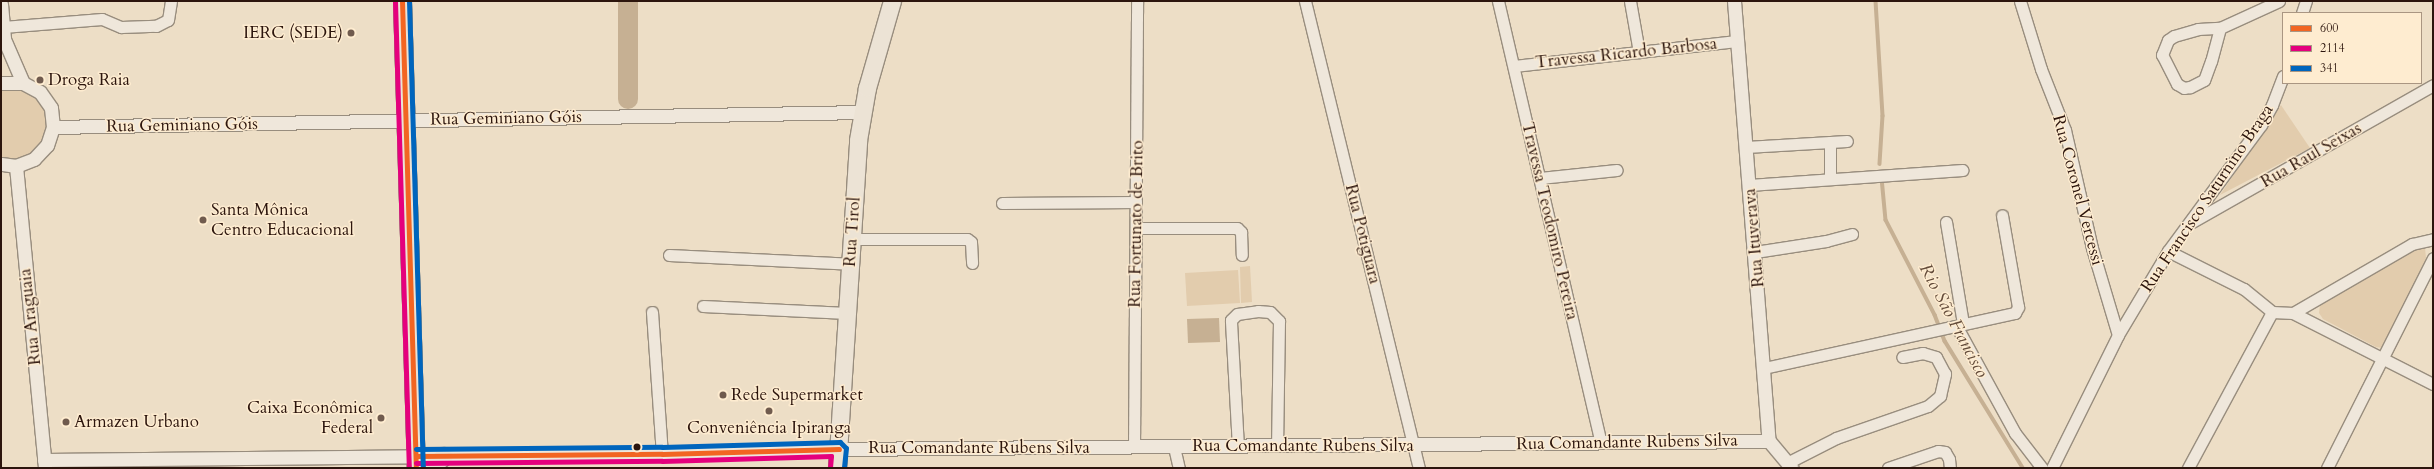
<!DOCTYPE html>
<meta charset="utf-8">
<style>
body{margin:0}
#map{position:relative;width:2434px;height:469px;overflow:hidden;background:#eddec6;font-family:Cardo,serif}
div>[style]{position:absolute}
.green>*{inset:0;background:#e2ccad}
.water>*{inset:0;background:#c6b093}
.stream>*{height:3.5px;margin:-1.75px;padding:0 1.75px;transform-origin:1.75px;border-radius:1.75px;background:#c6b093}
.river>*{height:20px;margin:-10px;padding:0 10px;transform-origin:10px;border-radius:10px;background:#c6b093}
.roads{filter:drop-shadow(1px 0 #988d7e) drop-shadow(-1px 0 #988d7e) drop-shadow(0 1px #988d7e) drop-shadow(0 -1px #988d7e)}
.minor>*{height:11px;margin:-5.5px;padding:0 5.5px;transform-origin:5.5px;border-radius:5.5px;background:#efe7db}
.tertiary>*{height:13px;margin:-6.5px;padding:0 6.5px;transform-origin:6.5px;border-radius:6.5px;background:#efe7db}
.primary>*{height:17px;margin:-8.5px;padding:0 8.5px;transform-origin:8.5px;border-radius:8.5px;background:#ece3d5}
.bus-1>*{height:5px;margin:-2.5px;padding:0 2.5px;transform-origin:2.5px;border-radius:2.5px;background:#f26522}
.bus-2>*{height:5px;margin:-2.5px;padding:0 2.5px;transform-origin:2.5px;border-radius:2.5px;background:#e5007d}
.bus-3>*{height:5px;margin:-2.5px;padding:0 2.5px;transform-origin:2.5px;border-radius:2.5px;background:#0065bd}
.dots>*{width:11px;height:11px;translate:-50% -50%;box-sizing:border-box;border:2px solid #feecd0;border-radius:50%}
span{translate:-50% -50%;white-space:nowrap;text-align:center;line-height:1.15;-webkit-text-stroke:3px #feecd0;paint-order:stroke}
.poi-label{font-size:17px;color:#2c150d}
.right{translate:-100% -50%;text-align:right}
.left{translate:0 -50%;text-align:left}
.street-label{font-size:17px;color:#2c150d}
.water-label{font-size:18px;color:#634b3a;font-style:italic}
.frame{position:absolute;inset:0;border:2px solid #2c150d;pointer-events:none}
.legend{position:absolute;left:2282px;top:12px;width:140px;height:72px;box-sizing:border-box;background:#feecd0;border:1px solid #aa9682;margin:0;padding:5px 7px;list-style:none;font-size:12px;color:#2c150d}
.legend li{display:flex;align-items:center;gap:8px;height:20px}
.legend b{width:20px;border:1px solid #aa9682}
</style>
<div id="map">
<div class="green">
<i style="clip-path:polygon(13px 86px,33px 93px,48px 114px,46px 139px,23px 160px,1px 161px,1px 88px)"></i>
<i style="clip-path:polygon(2281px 105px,2310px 148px,2220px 195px)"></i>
<i style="clip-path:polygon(2414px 247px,2425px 248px,2426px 258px,2386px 345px,2382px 348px,2376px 347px,2323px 319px,2319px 313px,2320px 305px)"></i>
<i style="clip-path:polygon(1250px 266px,1252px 302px,1241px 303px,1240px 267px)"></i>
<i style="clip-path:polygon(1238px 270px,1240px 303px,1187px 306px,1185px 273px)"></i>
</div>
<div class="water">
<i style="clip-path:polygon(1219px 318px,1220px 342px,1188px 343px,1187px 319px)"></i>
</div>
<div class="stream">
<i style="left:1876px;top:1px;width:115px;rotate:86.5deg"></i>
<i style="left:1883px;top:116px;width:48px;rotate:93.6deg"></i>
<i style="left:1882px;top:178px;width:42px;rotate:84.6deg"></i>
<i style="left:1886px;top:220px;width:107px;rotate:62.7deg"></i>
<i style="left:1935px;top:315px;width:28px;rotate:69deg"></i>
<i style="left:1945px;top:341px;width:149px;rotate:58.4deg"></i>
</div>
<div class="river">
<i style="left:628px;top:1px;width:98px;rotate:90deg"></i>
</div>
<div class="roads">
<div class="minor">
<i style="left:1305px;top:1px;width:481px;rotate:76.3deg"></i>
<i style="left:1498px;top:1px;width:453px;rotate:76.9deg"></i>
<i style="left:1630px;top:1px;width:52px;rotate:80deg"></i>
<i style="left:2020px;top:1px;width:71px;rotate:72.8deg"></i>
<i style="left:2041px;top:69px;width:66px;rotate:68.5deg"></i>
<i style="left:2065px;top:130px;width:121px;rotate:77.1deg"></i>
<i style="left:2092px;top:248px;width:91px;rotate:73.4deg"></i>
<i style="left:2302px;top:13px;width:13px;rotate:-72deg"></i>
<i style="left:3px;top:27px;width:99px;rotate:-4.6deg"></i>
<i style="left:102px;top:19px;width:21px;rotate:23deg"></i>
<i style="left:121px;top:27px;width:35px;rotate:-2deg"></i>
<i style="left:156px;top:26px;width:13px;rotate:-27deg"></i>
<i style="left:168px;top:20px;width:19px;rotate:-81deg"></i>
<i style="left:2220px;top:28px;width:34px;rotate:105deg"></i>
<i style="left:2211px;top:61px;width:20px;rotate:110deg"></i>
<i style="left:2204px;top:80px;width:16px;rotate:153deg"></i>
<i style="left:2190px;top:87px;width:6px;rotate:171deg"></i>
<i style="left:2184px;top:88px;width:8px;rotate:-150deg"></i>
<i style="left:2177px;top:84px;width:33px;rotate:-117deg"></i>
<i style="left:2162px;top:55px;width:16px;rotate:-68deg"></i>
<i style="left:2168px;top:40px;width:7px;rotate:-34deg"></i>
<i style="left:2174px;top:36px;width:25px;rotate:-16deg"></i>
<i style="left:2198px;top:29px;width:22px;rotate:-3deg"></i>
<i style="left:2220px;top:28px;width:65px;rotate:-24.6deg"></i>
<i style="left:1514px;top:66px;width:224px;rotate:-6.4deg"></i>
<i style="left:1830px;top:142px;width:37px;rotate:90deg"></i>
<i style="left:1746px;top:147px;width:101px;rotate:-3.4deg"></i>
<i style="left:1540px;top:178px;width:77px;rotate:-5.9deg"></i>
<i style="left:1749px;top:185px;width:214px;rotate:-4deg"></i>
<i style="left:1002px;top:203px;width:134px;rotate:-0.4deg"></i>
<i style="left:1946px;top:222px;width:103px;rotate:80.5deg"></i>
<i style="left:2192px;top:222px;width:277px;rotate:-29.6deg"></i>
<i style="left:1136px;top:228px;width:101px"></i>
<i style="left:1237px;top:228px;width:6px;rotate:45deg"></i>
<i style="left:1241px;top:232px;width:23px;rotate:88deg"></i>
<i style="left:851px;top:239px;width:116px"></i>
<i style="left:967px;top:239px;width:5px;rotate:37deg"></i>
<i style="left:971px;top:242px;width:21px;rotate:87deg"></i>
<i style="left:2168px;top:251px;width:85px;rotate:26.6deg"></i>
<i style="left:2244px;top:289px;width:36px;rotate:39deg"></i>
<i style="left:2272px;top:312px;width:21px;rotate:3deg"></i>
<i style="left:2293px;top:313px;width:157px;rotate:26.9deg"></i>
<i style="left:1755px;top:252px;width:72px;rotate:-8.8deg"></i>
<i style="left:1826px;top:241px;width:27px;rotate:-15deg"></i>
<i style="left:669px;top:255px;width:181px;rotate:2.8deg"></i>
<i style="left:703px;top:306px;width:144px;rotate:2.8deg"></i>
<i style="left:652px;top:312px;width:142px;rotate:86deg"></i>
<i style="left:2293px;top:313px;width:138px;rotate:-30.1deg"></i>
<i style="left:2412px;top:244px;width:22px;rotate:-13deg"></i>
<i style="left:1958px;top:329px;width:119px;rotate:61.3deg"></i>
<i style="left:2015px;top:433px;width:44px;rotate:52.4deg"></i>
<i style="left:1764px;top:368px;width:257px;rotate:-12.4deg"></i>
<i style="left:2015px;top:313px;width:7px;rotate:-63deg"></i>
<i style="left:2018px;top:307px;width:93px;rotate:-99.9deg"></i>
<i style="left:1134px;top:447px;width:446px;rotate:-89.6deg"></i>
<i style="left:1174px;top:447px;width:22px;rotate:77deg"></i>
<i style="left:1238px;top:447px;width:127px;rotate:-93.2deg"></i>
<i style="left:1231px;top:320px;width:8px;rotate:-45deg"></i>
<i style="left:1237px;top:314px;width:21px;rotate:-8deg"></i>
<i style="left:1258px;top:311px;width:12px;rotate:5deg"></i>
<i style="left:1270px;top:312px;width:13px;rotate:45deg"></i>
<i style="left:1279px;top:321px;width:125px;rotate:90.9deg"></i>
<i style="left:1787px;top:463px;width:55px;rotate:-27deg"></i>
<i style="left:1836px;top:438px;width:97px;rotate:-19.2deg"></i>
<i style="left:1928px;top:406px;width:16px;rotate:-40deg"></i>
<i style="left:1940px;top:396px;width:23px;rotate:-77deg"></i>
<i style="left:1945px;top:374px;width:19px;rotate:-118deg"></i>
<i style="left:1936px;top:357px;width:14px;rotate:-163deg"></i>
<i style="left:1923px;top:353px;width:21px;rotate:169deg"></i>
<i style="left:1888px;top:468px;width:53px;rotate:-18.8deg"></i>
<i style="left:1938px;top:451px;width:7px;rotate:8deg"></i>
<i style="left:1945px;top:452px;width:8px;rotate:60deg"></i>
<i style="left:1949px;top:459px;width:9px;rotate:84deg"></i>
<i style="left:2052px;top:468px;width:148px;rotate:-63.6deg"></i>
<i style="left:2118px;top:335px;width:98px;rotate:-59.2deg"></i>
<i style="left:2168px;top:251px;width:157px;rotate:-53.6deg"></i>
<i style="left:2261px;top:125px;width:23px;rotate:-61deg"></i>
<i style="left:2272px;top:105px;width:31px;rotate:-69deg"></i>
<i style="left:2188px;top:468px;width:177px;rotate:-61.7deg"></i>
<i style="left:2327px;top:468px;width:235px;rotate:-63.2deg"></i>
</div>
<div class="tertiary">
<i style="left:1734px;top:1px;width:441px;rotate:85.5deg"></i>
<i style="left:1769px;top:441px;width:35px;rotate:50deg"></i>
<i style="left:1px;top:4px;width:35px;rotate:85deg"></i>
<i style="left:4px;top:39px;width:48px;rotate:66.6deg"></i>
<i style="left:1px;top:83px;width:22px"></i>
<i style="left:23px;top:83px;width:19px;rotate:28deg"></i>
<i style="left:40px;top:92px;width:19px;rotate:55deg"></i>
<i style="left:51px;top:108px;width:19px;rotate:84deg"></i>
<i style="left:53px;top:127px;width:19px;rotate:108deg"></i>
<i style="left:47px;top:145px;width:19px;rotate:133deg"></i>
<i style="left:34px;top:159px;width:19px;rotate:159deg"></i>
<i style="left:16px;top:166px;width:15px;rotate:-172deg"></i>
<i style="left:53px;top:127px;width:809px;rotate:-1.06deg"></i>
<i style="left:16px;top:166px;width:303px;rotate:84.5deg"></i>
<i style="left:44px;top:460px;width:618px;rotate:-0.56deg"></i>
<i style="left:662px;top:454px;width:177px;rotate:-1.6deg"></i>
<i style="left:839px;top:449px;width:930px;rotate:-0.49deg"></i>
</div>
<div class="primary">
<i style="left:402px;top:1px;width:467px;rotate:88.3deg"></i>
<i style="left:430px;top:468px;width:18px;rotate:-41deg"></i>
<i style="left:837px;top:468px;width:329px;rotate:-86.3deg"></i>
<i style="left:858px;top:140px;width:53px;rotate:-80.2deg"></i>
<i style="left:867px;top:88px;width:91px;rotate:-74deg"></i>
</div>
</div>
<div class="bus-1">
<i style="left:402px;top:1px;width:467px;rotate:88.3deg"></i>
<i style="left:416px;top:456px;width:246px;rotate:-0.5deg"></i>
<i style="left:662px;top:454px;width:177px;rotate:-1.6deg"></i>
</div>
<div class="bus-2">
<i style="left:395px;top:1px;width:467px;rotate:88.3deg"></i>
<i style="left:416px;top:463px;width:246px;rotate:-0.5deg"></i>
<i style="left:662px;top:461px;width:169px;rotate:-1.7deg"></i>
<i style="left:831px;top:456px;width:11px;rotate:95deg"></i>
</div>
<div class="bus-3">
<i style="left:409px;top:1px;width:467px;rotate:88.3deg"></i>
<i style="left:416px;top:449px;width:246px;rotate:-0.5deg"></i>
<i style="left:662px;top:447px;width:178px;rotate:-1.6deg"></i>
<i style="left:840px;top:442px;width:8px;rotate:45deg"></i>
<i style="left:846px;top:448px;width:20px;rotate:96deg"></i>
</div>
<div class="dots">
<i style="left:351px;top:33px;background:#705b4e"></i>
<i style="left:40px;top:80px;background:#705b4e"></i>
<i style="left:203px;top:220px;background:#705b4e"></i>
<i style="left:723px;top:395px;background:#705b4e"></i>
<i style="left:769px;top:411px;background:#705b4e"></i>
<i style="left:381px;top:418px;background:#705b4e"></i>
<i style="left:66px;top:422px;background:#705b4e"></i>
<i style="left:637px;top:447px;background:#2c150d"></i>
</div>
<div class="poi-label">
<span class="right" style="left:343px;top:33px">IERC (SEDE)</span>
<span class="left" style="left:48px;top:80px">Droga Raia</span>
<span class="left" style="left:211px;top:220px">Santa Mônica<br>Centro Educacional</span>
<span class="left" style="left:731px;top:395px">Rede Supermarket</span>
<span class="right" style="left:373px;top:418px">Caixa Econômica<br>Federal</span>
<span class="left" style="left:74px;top:422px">Armazen Urbano</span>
<span style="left:769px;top:428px">Conveniência Ipiranga</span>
</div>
<div class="street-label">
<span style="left:1626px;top:53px;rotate:-6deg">Travessa Ricardo Barbosa</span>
<span style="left:506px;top:118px;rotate:-1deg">Rua Geminiano Góis</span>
<span style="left:182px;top:125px;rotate:-1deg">Rua Geminiano Góis</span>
<span style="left:2311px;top:155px;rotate:-30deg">Rua Raul Seixas</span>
<span style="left:2078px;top:190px;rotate:75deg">Rua Coronel Vercessi</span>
<span style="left:2207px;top:198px;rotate:-56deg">Rua Francisco Saturnino Braga</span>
<span style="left:1550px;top:221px;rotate:77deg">Travessa Teodomiro Pereira</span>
<span style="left:1136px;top:224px;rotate:-89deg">Rua Fortunato de Brito</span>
<span style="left:852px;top:232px;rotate:-86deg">Rua Tirol</span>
<span style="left:1363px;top:234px;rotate:76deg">Rua Potiguara</span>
<span style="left:1754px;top:238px;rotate:-95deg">Rua Ituverava</span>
<span style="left:30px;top:317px;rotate:-96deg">Rua Araguaia</span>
<span style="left:1627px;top:442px;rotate:-1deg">Rua Comandante Rubens Silva</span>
<span style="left:1303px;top:446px">Rua Comandante Rubens Silva</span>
<span style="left:979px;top:448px">Rua Comandante Rubens Silva</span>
</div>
<div class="water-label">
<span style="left:1953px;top:321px;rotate:62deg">Rio São Francisco</span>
</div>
<div class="frame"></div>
<ul class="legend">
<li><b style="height:5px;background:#f26522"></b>600</li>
<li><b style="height:5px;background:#e5007d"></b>2114</li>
<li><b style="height:5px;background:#0065bd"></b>341</li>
</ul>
</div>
